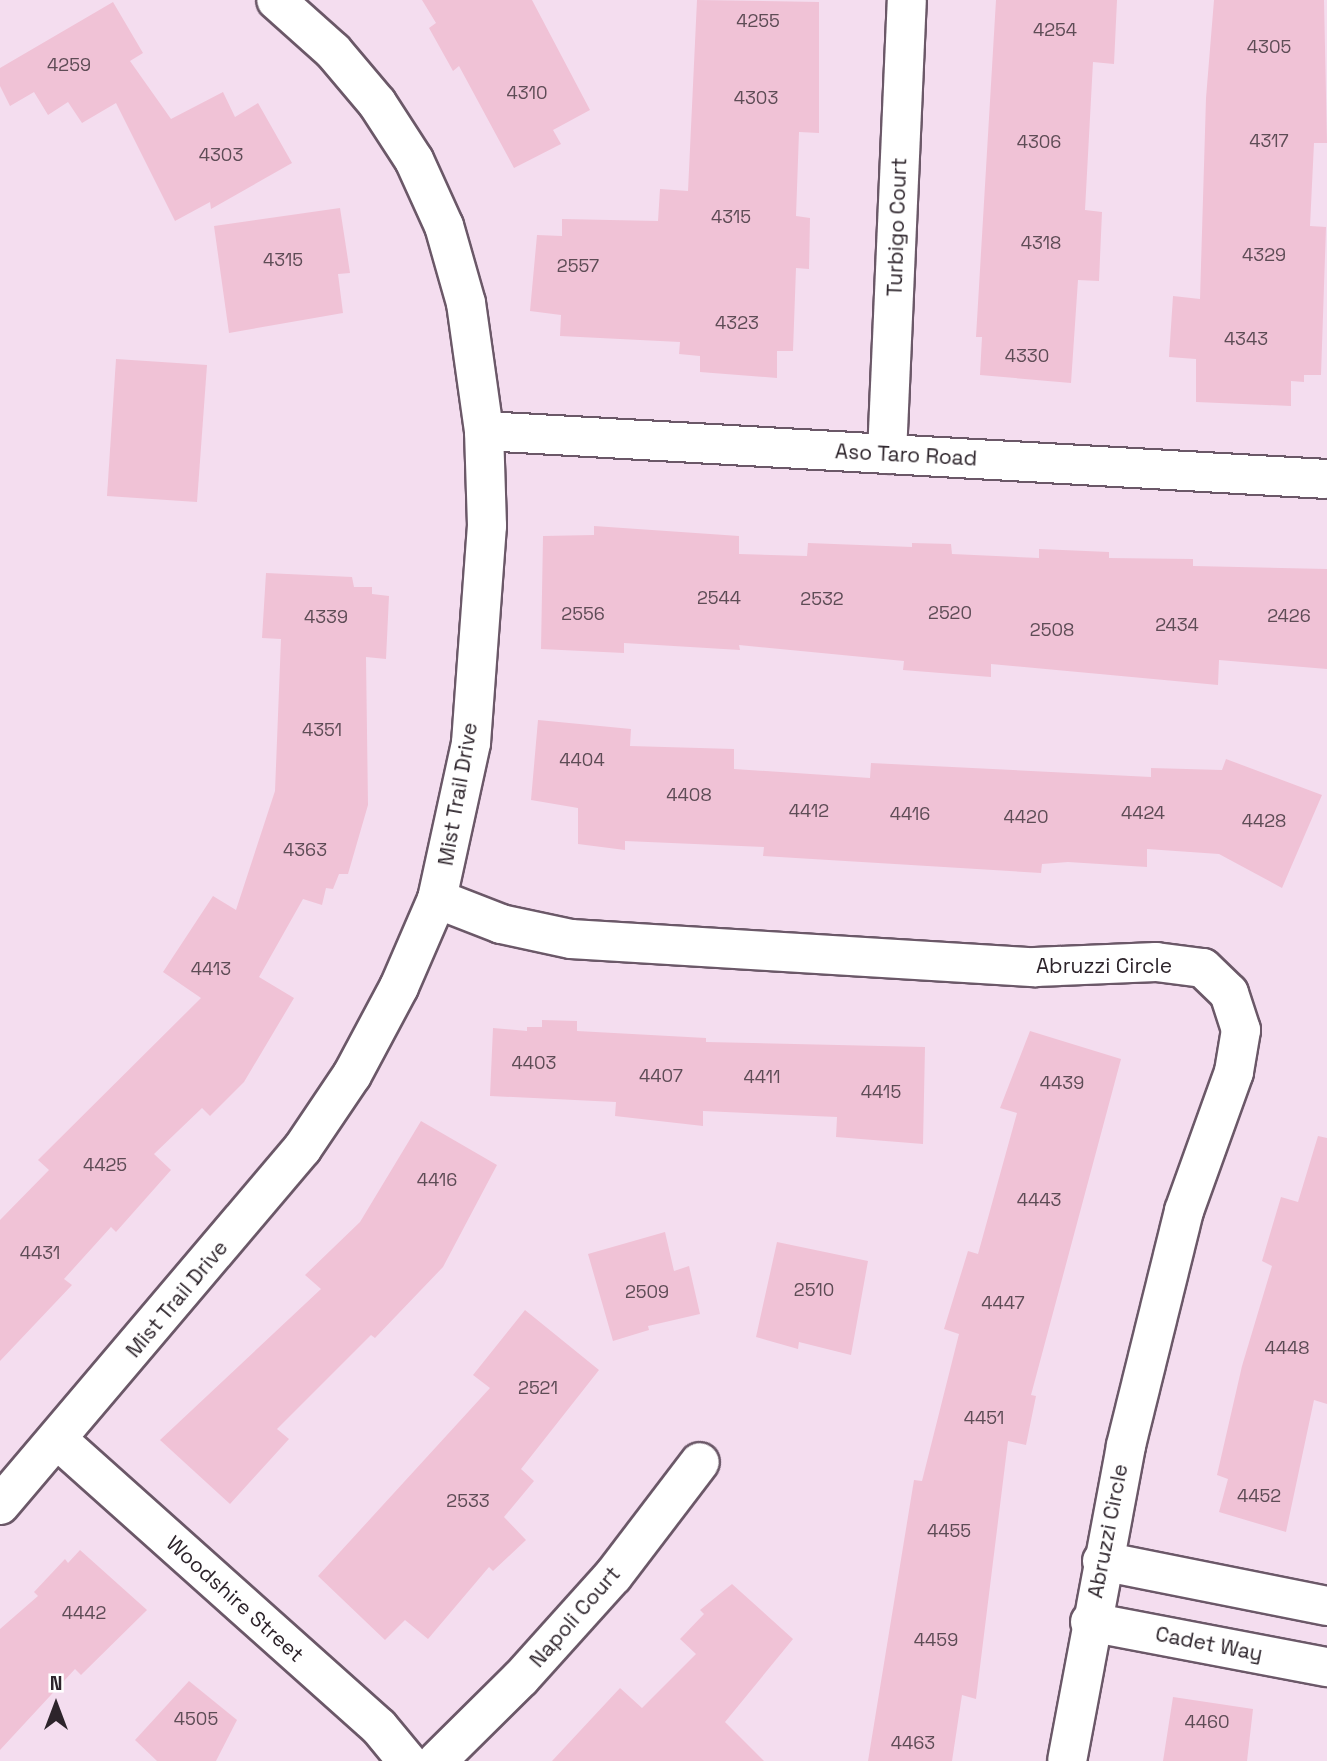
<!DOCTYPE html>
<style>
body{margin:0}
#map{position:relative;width:1327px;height:1761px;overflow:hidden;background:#f4ddef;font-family:"Space Grotesk",sans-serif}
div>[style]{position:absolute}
.building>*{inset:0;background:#f0c2d6}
.roads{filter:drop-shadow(2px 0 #6b5868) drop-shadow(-2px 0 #6b5868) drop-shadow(0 2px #6b5868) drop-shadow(0 -2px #6b5868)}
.minor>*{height:38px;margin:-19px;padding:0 19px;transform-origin:19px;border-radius:19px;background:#fff}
span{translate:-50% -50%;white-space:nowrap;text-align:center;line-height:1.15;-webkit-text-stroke:6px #fff;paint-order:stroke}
.number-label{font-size:18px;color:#5e4c56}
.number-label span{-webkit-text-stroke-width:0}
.street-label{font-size:21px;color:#2d242b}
.north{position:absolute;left:21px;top:1670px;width:70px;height:70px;-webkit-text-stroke:5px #fff;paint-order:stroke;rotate:0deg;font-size:19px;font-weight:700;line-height:28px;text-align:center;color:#2d242b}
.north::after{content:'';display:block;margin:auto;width:24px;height:32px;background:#2d242b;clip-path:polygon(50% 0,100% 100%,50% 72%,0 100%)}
</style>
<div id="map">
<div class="building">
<i style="clip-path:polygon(422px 0,532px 0,590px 110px,553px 130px,561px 144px,514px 168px,459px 66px,453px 71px,429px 28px,436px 23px)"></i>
<i style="clip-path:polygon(697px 0,819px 2px,819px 133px,799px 132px,796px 216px,810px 218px,809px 269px,796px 268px,793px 351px,777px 351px,777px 378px,700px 372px,700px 356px,679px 354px,680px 342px,560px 336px,561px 315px,530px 311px,537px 235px,562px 236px,562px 219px,658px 221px,660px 189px,688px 191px)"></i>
<i style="clip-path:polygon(996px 0,1117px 0,1114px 64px,1093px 62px,1085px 210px,1102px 212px,1099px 281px,1078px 280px,1071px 383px,980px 375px,982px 337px,976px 337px)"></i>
<i style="clip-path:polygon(1214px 0,1324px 0,1327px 143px,1314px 143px,1310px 226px,1326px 227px,1321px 375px,1304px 375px,1304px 382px,1291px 381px,1291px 406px,1196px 402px,1196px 359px,1169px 357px,1173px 296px,1200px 299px,1206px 98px)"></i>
<i style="clip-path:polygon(113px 2px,143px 53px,130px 61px,171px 119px,223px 92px,235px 117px,258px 103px,292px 163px,211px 209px,210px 202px,175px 221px,116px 103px,82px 123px,68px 102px,48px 115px,34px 92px,10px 106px,0 86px,0 68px)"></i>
<i style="clip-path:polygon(340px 208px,350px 273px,338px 274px,343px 313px,229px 333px,214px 226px)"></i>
<i style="clip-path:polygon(116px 359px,207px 365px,197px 502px,107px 496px)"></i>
<i style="clip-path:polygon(594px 526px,739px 536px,739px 554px,807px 556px,808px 543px,912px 547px,912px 543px,951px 544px,952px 554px,1039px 558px,1039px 549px,1109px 552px,1109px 558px,1193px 559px,1193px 566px,1327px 569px,1327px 669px,1219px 660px,1218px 685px,991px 664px,991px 677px,903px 670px,904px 661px,739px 645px,740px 650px,624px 643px,624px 653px,541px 649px,543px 536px,594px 535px)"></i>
<i style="clip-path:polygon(266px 573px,352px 577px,354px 587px,372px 587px,372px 594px,389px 596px,386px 659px,366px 657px,368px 805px,348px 874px,339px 874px,333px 889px,326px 888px,322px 905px,303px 899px,259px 977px,294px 998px,244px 1082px,210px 1116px,202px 1108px,154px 1154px,171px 1170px,116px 1232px,111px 1227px,64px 1279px,72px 1285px,0 1361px,0 1220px,49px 1170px,38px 1160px,201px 998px,163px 972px,213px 896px,236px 910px,275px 791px,281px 639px,262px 638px)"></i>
<i style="clip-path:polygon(538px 720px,631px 729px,630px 746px,734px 749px,734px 769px,870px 778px,871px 763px,1151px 777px,1151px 768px,1222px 770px,1226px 759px,1322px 795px,1282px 888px,1219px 854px,1147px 849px,1147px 867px,1068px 862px,1042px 864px,1041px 873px,763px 856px,764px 847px,625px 841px,625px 850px,578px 844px,578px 808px,531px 800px)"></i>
<i style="clip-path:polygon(542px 1020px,577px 1021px,577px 1031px,706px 1038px,706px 1042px,925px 1047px,923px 1144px,836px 1137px,837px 1117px,703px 1111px,703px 1126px,615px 1116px,616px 1102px,490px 1096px,493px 1028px,527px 1031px,527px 1027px,542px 1027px)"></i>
<i style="clip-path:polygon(1030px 1031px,1121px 1059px,1031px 1395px,1036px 1396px,1026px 1445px,1008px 1441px,976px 1699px,962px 1695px,952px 1761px,868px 1761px,914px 1480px,922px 1481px,959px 1334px,944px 1329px,968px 1251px,978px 1254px,1017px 1113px,1000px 1108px)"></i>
<i style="clip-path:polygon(421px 1121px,497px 1165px,443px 1267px,375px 1338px,371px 1335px,277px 1429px,289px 1439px,230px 1504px,160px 1440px,321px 1289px,305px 1275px,360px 1222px)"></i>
<i style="clip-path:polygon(1318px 1136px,1327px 1138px,1327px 1404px,1314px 1400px,1286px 1532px,1219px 1512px,1228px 1479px,1217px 1475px,1242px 1366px,1272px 1266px,1262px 1261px,1281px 1197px,1298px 1202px)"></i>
<i style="clip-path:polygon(665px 1232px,674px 1271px,689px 1266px,700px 1314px,648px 1326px,649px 1330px,613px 1341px,588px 1254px)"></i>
<i style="clip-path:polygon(777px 1242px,868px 1261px,851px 1355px,799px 1342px,798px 1349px,756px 1337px)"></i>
<i style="clip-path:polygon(525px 1310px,599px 1370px,521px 1469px,534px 1481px,504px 1517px,526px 1540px,493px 1571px,489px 1567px,428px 1639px,405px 1620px,385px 1640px,318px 1576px,490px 1388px,473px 1375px)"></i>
<i style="clip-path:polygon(80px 1550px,147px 1610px,81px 1675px,75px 1669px,0 1750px,0 1629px,38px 1596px,34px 1592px,65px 1559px,68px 1563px)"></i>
<i style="clip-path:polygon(732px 1584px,793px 1639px,725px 1722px,764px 1761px,552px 1761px,620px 1688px,642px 1708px,696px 1654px,680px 1639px,704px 1614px,700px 1610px)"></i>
<i style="clip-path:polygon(189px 1681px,237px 1720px,216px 1761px,157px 1761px,135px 1740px)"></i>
<i style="clip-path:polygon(1173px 1697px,1253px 1709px,1247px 1761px,1163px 1761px)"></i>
</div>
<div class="roads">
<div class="minor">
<i style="left:484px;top:431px;width:844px;rotate:3.26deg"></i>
<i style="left:887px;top:454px;width:454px;rotate:-87.5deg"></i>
<i style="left:437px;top:899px;width:69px;rotate:21.3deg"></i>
<i style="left:501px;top:924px;width:72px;rotate:12.1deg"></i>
<i style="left:571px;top:939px;width:465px;rotate:3.5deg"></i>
<i style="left:1035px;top:967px;width:121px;rotate:-2.4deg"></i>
<i style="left:1156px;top:962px;width:47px;rotate:7.3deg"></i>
<i style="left:1203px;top:968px;width:36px;rotate:44deg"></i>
<i style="left:1229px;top:993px;width:39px;rotate:72deg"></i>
<i style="left:1241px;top:1030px;width:43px;rotate:99.5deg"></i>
<i style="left:1234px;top:1072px;width:148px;rotate:109.8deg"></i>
<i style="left:1184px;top:1211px;width:242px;rotate:103.9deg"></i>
<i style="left:1126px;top:1446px;width:320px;rotate:100.6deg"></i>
<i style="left:59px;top:1441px;width:429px;rotate:41.8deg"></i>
<i style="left:379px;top:1727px;width:44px;rotate:50.5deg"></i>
<i style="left:0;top:1505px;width:467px;rotate:-49.7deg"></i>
<i style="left:302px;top:1149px;width:89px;rotate:-56deg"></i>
<i style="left:352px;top:1075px;width:100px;rotate:-61.9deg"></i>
<i style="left:399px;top:987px;width:96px;rotate:-66.6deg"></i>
<i style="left:437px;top:899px;width:160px;rotate:-77.7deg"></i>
<i style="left:471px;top:743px;width:218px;rotate:-85.8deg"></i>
<i style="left:487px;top:526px;width:95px;rotate:-91.8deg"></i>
<i style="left:484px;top:431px;width:129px;rotate:-98deg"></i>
<i style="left:466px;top:303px;width:80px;rotate:-105.9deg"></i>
<i style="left:444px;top:226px;width:72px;rotate:-114.4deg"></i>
<i style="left:414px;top:160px;width:68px;rotate:-123deg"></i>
<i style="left:377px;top:103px;width:68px;rotate:-130.2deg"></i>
<i style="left:333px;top:51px;width:76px;rotate:-138.2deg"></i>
<i style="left:1102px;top:1561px;width:229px;rotate:11.3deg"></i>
<i style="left:1090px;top:1622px;width:241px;rotate:10.8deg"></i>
<i style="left:437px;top:1761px;width:118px;rotate:-44.7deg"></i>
<i style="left:521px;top:1678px;width:137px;rotate:-48deg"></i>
<i style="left:613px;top:1576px;width:143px;rotate:-52.7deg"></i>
</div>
</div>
<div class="number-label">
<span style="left:758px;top:21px">4255</span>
<span style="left:1055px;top:30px">4254</span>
<span style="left:1269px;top:47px">4305</span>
<span style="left:69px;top:65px">4259</span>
<span style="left:527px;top:93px">4310</span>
<span style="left:756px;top:98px">4303</span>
<span style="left:1269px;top:141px">4317</span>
<span style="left:1039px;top:142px">4306</span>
<span style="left:221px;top:155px">4303</span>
<span style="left:731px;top:217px">4315</span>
<span style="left:1041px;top:243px">4318</span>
<span style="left:1264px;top:255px">4329</span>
<span style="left:283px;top:260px">4315</span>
<span style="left:578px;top:266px">2557</span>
<span style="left:737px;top:323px">4323</span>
<span style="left:1246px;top:339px">4343</span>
<span style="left:1027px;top:356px">4330</span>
<span style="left:719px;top:598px">2544</span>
<span style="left:822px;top:599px">2532</span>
<span style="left:950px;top:613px">2520</span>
<span style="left:583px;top:614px">2556</span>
<span style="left:1289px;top:616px">2426</span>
<span style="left:326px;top:617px">4339</span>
<span style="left:1177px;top:625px">2434</span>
<span style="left:1052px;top:630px">2508</span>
<span style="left:322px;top:730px">4351</span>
<span style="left:582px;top:760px">4404</span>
<span style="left:689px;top:795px">4408</span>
<span style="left:809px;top:811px">4412</span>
<span style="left:1143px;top:813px">4424</span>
<span style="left:910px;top:814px">4416</span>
<span style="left:1026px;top:817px">4420</span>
<span style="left:1264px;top:821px">4428</span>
<span style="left:305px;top:850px">4363</span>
<span style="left:211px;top:969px">4413</span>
<span style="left:534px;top:1063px">4403</span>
<span style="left:661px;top:1076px">4407</span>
<span style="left:762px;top:1077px">4411</span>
<span style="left:1062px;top:1083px">4439</span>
<span style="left:881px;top:1092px">4415</span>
<span style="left:105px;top:1165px">4425</span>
<span style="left:437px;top:1180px">4416</span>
<span style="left:1039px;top:1200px">4443</span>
<span style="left:40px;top:1253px">4431</span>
<span style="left:814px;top:1290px">2510</span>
<span style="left:647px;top:1292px">2509</span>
<span style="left:1003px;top:1303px">4447</span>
<span style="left:1287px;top:1348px">4448</span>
<span style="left:538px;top:1388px">2521</span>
<span style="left:984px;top:1418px">4451</span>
<span style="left:1259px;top:1496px">4452</span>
<span style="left:468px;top:1501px">2533</span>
<span style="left:949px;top:1531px">4455</span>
<span style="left:84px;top:1613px">4442</span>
<span style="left:936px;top:1640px">4459</span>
<span style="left:196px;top:1719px">4505</span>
<span style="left:1207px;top:1722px">4460</span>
<span style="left:913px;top:1743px">4463</span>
</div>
<div class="street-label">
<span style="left:897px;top:227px;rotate:-88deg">Turbigo Court</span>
<span style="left:906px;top:455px;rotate:3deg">Aso Taro Road</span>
<span style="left:458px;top:794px;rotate:-80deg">Mist Trail Drive</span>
<span style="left:1104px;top:966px">Abruzzi Circle</span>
<span style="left:177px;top:1299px;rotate:-50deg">Mist Trail Drive</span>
<span style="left:1108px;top:1531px;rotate:-79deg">Abruzzi Circle</span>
<span style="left:235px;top:1599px;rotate:42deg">Woodshire Street</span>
<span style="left:575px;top:1617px;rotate:-49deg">Napoli Court</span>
<span style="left:1209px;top:1644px;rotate:11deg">Cadet Way</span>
</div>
<div class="north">N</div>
</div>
